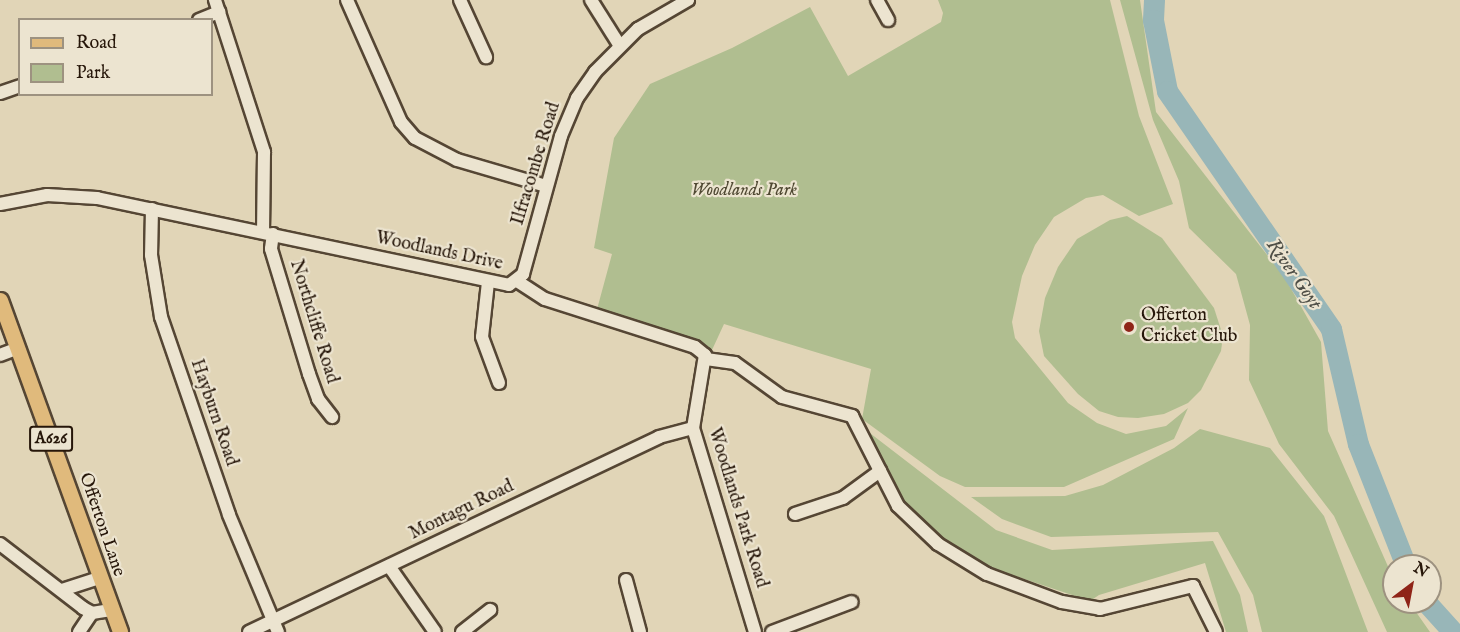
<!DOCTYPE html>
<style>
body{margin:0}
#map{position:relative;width:1460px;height:632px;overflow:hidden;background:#e1d5b7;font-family:"IM FELL English",serif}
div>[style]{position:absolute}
.green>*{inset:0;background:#b0be90}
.river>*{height:21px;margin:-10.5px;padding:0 10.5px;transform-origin:10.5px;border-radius:10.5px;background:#98b6b8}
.roads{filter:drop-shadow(2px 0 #554634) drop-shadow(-2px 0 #554634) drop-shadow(0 2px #554634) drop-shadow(0 -2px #554634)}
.minor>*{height:12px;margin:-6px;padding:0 6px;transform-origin:6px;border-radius:6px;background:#ece4d0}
.major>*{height:15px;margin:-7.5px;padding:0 7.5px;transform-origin:7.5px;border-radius:7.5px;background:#e0ba7c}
.dots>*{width:16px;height:16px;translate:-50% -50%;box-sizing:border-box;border:3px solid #ece4d0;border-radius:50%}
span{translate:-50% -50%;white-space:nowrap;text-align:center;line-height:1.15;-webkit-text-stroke:4.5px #ece4d0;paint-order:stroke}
.shield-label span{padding:2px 4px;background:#ece4d0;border:2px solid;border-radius:4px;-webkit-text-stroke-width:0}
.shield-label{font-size:16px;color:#261609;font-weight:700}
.street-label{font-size:18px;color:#261609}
.park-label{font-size:18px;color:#4f4832;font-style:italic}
.poi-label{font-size:18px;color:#261609}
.left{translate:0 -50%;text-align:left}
.water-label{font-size:20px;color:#4e4e46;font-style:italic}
.legend{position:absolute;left:18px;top:18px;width:195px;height:78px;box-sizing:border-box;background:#ece4d0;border:2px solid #9d9280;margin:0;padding:8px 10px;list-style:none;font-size:18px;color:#261609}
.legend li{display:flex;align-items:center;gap:12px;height:30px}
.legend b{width:30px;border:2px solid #9d9280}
.north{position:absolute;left:1382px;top:554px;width:60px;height:60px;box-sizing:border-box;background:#ece4d0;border:2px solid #9d9280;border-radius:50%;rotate:32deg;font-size:16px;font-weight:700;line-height:24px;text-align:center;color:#261609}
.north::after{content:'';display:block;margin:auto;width:21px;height:27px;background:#8f2418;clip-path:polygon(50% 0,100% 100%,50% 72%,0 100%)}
</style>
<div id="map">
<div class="green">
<i style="clip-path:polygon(938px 0,1110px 0,1139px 116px,1173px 204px,1139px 216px,1103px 195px,1086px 198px,1054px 217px,1035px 245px,1022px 276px,1012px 322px,1015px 338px,1068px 403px,1097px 423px,1126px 434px,1166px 426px,1188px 408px,1174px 439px,1064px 487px,965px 487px,940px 476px,862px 419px,871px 369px,724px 324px,712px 350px,596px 313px,612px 254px,594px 248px,614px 138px,650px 84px,732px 48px,810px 7px,848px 76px,941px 22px,943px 13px)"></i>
<i style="clip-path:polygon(1120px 0,1140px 0,1156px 112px,1285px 278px,1321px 342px,1328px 431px,1394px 580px,1394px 602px,1409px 602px,1430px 632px,1387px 632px,1334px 516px,1279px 444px,1249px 380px,1250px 325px,1236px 274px,1189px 228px,1179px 181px,1153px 120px)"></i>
<i style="clip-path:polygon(1127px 216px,1162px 238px,1214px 308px,1223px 336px,1221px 351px,1201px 390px,1188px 403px,1164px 414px,1138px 418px,1118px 417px,1099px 411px,1078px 394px,1044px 356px,1039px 331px,1045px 298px,1058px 267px,1077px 239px,1110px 220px)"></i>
<i style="clip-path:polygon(862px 427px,996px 530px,1052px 550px,1213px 541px,1240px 595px,1248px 632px,1226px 632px,1205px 563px,1099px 595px,1090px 601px,994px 569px,943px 539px,904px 502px)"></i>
<i style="clip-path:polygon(1200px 429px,1270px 448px,1324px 516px,1368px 632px,1262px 632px,1253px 595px,1218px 532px,1051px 537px,1002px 519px,971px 497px,1065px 496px,1103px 485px,1174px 448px)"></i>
</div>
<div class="river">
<i style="left:1154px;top:0;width:20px;rotate:93deg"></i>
<i style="left:1153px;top:20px;width:72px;rotate:78.8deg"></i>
<i style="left:1167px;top:91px;width:289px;rotate:55.4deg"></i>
<i style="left:1331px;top:329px;width:118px;rotate:76.8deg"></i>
<i style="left:1358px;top:444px;width:131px;rotate:68.5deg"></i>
<i style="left:1426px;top:602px;width:40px;rotate:48deg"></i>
</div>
<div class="roads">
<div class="minor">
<i style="left:215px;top:0;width:160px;rotate:72.1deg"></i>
<i style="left:264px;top:152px;width:80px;rotate:90.7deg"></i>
<i style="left:347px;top:0;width:133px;rotate:66.1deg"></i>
<i style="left:401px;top:122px;width:21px;rotate:49deg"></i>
<i style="left:415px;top:138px;width:47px;rotate:27.6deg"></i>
<i style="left:457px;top:160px;width:93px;rotate:16.3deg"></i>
<i style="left:460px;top:0;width:63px;rotate:65.5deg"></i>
<i style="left:591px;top:0;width:54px;rotate:57.8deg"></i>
<i style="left:877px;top:0;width:23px;rotate:61deg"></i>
<i style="left:199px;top:20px;width:22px;rotate:-22deg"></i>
<i style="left:0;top:93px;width:21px;rotate:-19deg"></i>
<i style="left:0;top:204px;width:48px;rotate:-10.8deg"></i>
<i style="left:47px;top:195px;width:50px;rotate:3.4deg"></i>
<i style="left:97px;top:198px;width:421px;rotate:11.9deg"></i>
<i style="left:509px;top:285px;width:18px;rotate:-38deg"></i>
<i style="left:523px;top:274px;width:143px;rotate:-74.6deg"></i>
<i style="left:561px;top:136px;width:41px;rotate:-67.2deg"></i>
<i style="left:577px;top:98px;width:32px;rotate:-55deg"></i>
<i style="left:595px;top:72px;width:61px;rotate:-45deg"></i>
<i style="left:638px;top:29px;width:58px;rotate:-30.1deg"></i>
<i style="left:152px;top:209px;width:46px;rotate:91.2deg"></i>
<i style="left:151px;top:255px;width:63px;rotate:80.8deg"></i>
<i style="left:161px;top:317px;width:209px;rotate:71deg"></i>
<i style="left:229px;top:515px;width:127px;rotate:67.3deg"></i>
<i style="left:273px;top:234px;width:15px;rotate:98deg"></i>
<i style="left:271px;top:249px;width:131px;rotate:73.1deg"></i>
<i style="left:309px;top:374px;width:27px;rotate:70deg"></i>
<i style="left:318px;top:399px;width:23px;rotate:52deg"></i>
<i style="left:517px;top:281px;width:33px;rotate:33deg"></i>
<i style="left:545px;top:299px;width:157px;rotate:17.7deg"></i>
<i style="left:695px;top:347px;width:13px;rotate:39deg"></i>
<i style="left:705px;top:355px;width:74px;rotate:99.3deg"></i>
<i style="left:693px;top:428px;width:213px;rotate:73.1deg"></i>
<i style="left:488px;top:282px;width:55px;rotate:96.2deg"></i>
<i style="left:482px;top:337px;width:49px;rotate:69.7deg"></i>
<i style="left:0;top:355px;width:19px;rotate:-21deg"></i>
<i style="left:706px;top:359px;width:29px;rotate:8deg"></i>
<i style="left:735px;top:363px;width:58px;rotate:35.9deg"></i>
<i style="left:782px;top:397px;width:73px;rotate:15.2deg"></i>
<i style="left:852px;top:416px;width:101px;rotate:62.9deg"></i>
<i style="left:898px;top:506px;width:55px;rotate:43.5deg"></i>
<i style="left:938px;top:544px;width:57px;rotate:31.5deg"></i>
<i style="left:987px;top:574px;width:80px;rotate:20.5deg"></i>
<i style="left:1062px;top:602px;width:39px;rotate:10deg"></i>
<i style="left:1100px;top:609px;width:96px;rotate:-13.9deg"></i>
<i style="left:1193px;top:586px;width:51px;rotate:63.4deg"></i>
<i style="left:795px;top:514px;width:51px;rotate:-18.4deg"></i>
<i style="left:843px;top:498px;width:46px;rotate:-36.1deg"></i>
<i style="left:0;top:544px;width:105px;rotate:37.6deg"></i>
<i style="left:83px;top:608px;width:10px;rotate:29deg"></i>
<i style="left:92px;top:613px;width:19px;rotate:-9deg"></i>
<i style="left:389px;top:566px;width:80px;rotate:55.1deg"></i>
<i style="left:626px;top:580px;width:54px;rotate:74.9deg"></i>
<i style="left:62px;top:590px;width:39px;rotate:-18deg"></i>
<i style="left:79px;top:632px;width:23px;rotate:-56deg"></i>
<i style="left:249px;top:632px;width:454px;rotate:-25.4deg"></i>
<i style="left:659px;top:437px;width:35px;rotate:-15deg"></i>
<i style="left:462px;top:632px;width:36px;rotate:-38deg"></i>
<i style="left:772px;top:632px;width:85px;rotate:-20.6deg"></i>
</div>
<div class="major">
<i style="left:0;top:300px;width:353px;rotate:70.1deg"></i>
</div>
</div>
<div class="dots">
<i style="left:1129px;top:327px;background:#8f2418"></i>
</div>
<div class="shield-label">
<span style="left:51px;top:439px">A626</span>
</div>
<div class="street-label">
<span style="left:537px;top:164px;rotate:-73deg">Ilfracombe Road</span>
<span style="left:439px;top:252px;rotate:12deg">Woodlands Drive</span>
<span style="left:313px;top:322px;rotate:73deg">Northcliffe Road</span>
<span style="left:213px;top:413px;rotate:71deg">Hayburn Road</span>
<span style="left:737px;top:508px;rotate:73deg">Woodlands Park Road</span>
<span style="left:462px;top:511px;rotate:-26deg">Montagu Road</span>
<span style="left:101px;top:525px;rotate:71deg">Offerton Lane</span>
</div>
<div class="park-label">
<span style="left:744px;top:191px">Woodlands Park</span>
</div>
<div class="poi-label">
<span class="left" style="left:1141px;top:327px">Offerton<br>Cricket Club</span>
</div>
<div class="water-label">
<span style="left:1294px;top:274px;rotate:55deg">River Goyt</span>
</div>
<ul class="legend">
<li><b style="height:8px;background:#e0ba7c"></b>Road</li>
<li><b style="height:16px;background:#b0be90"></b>Park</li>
</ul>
<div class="north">N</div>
</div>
